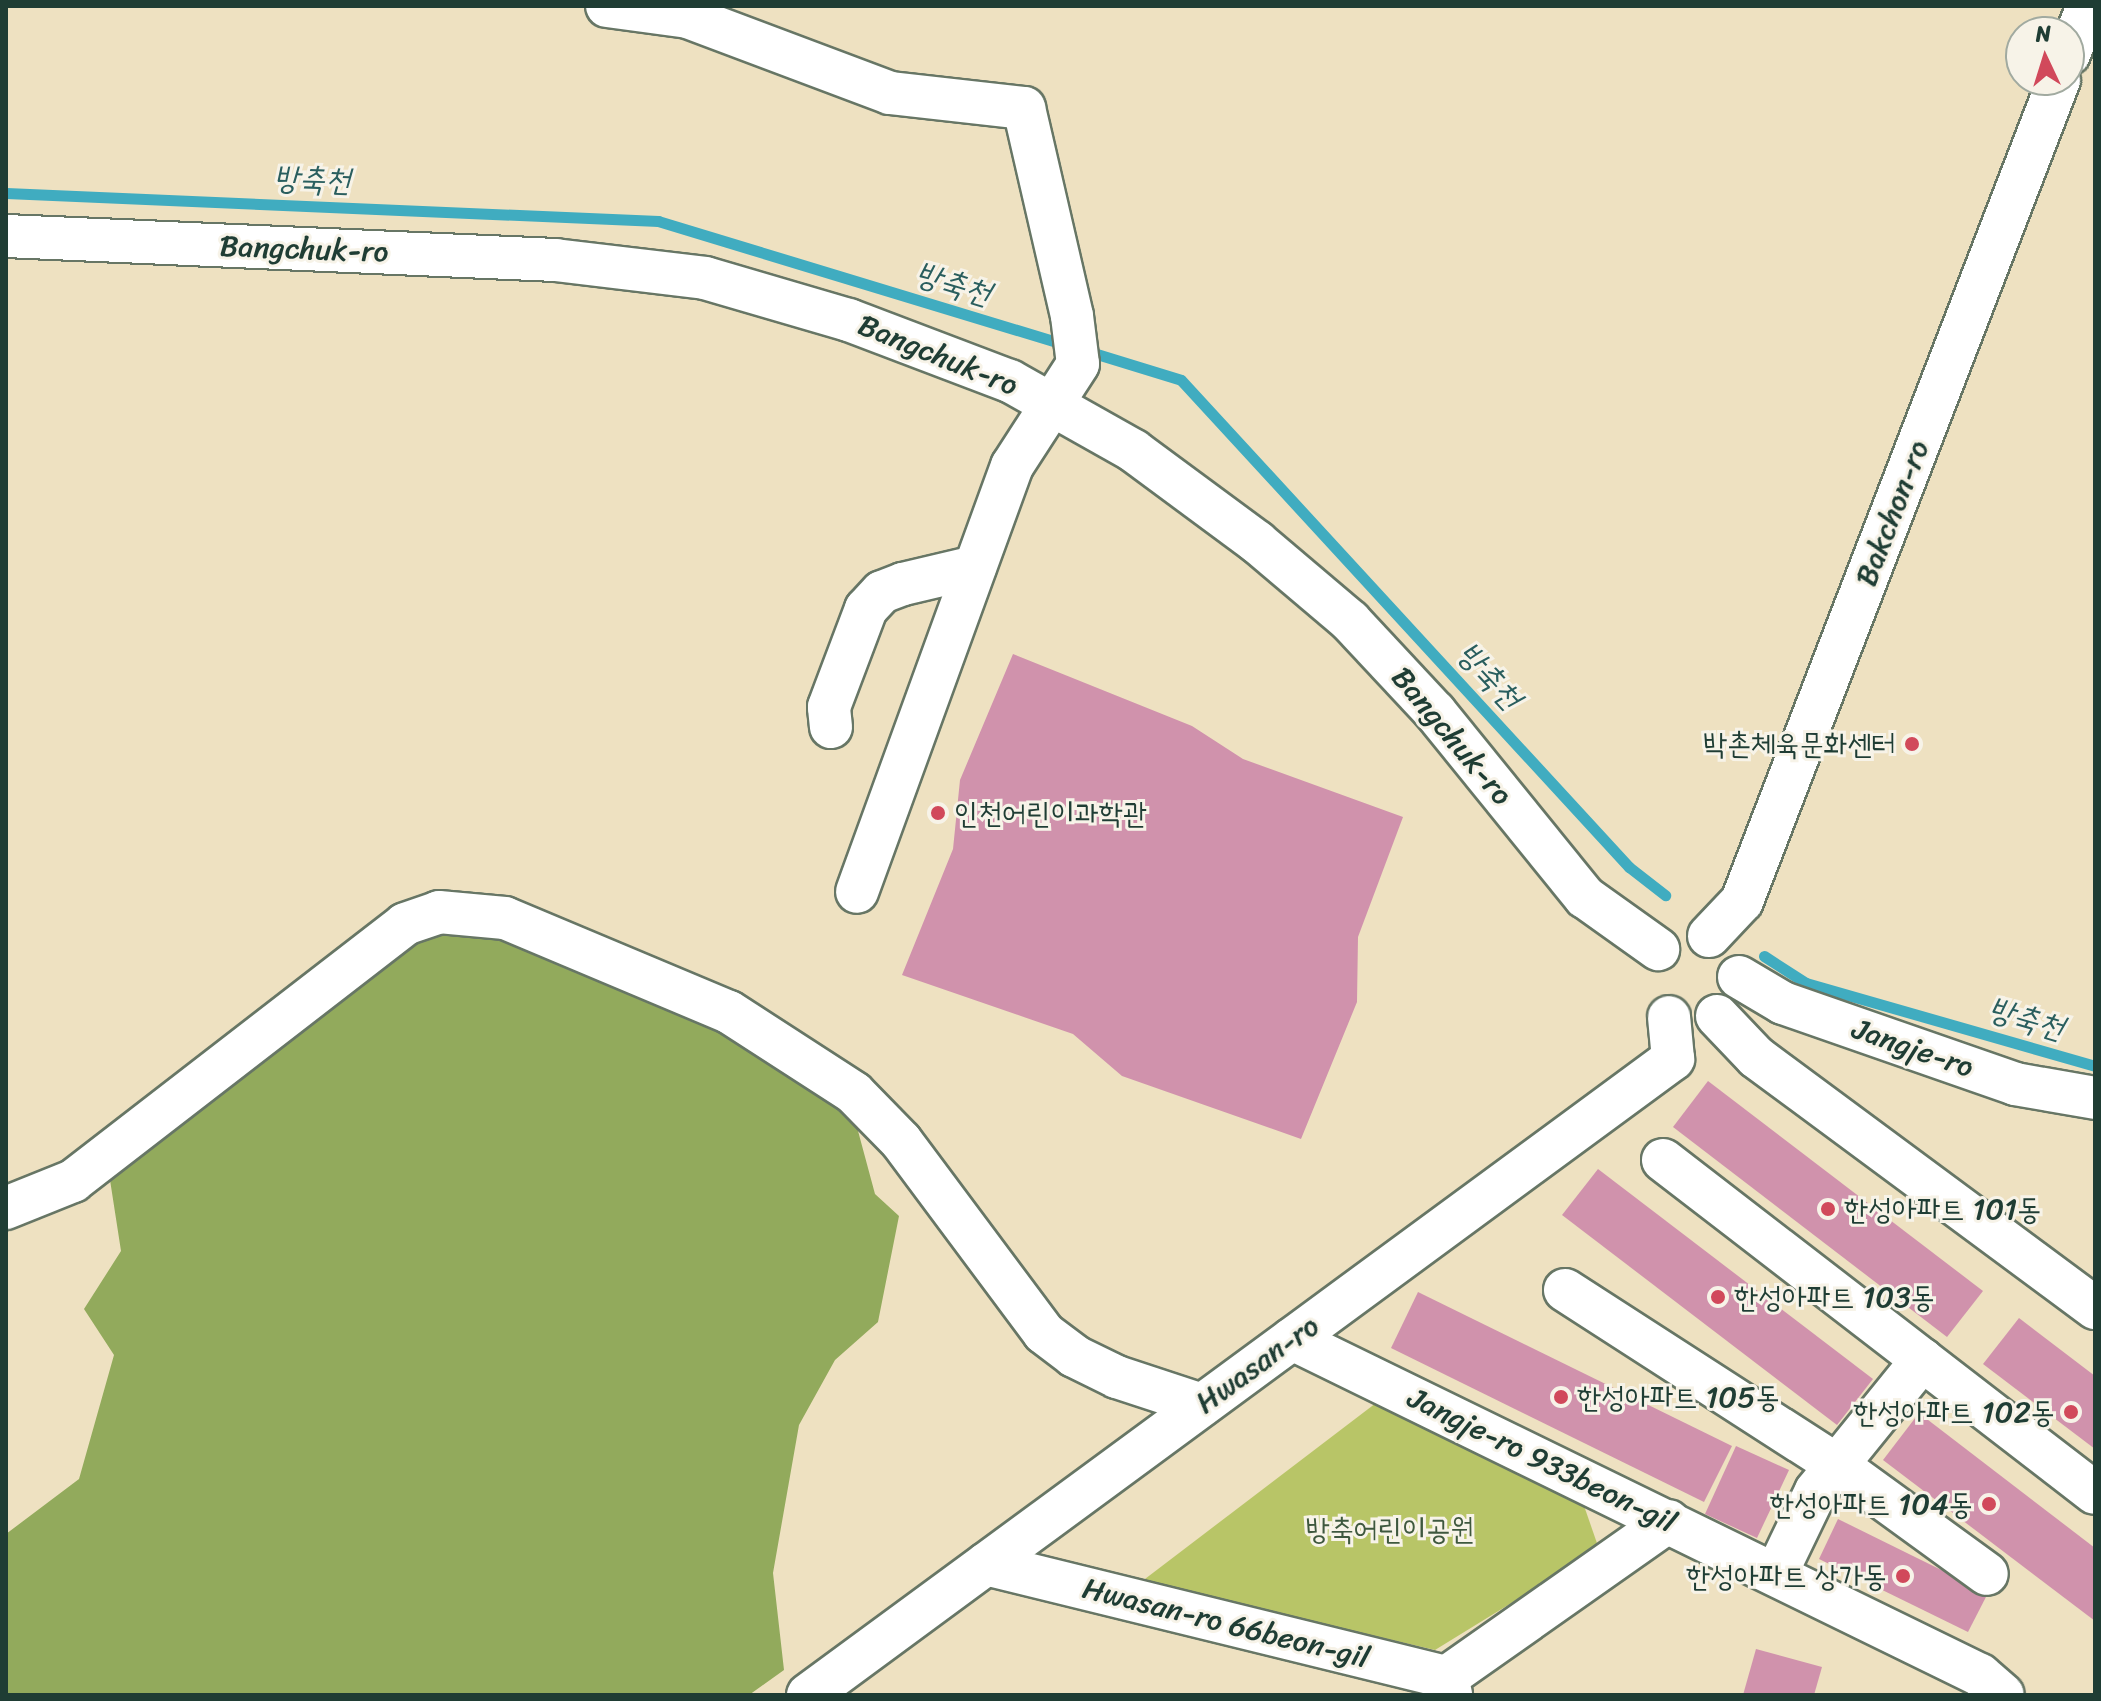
<!DOCTYPE html>
<meta charset="utf-8">
<style>
body{margin:0}
#map{position:relative;width:2101px;height:1701px;overflow:hidden;background:#eee1c1;font-family:Sriracha,"Poor Story",sans-serif}
div>[style]{position:absolute}
.green>*{inset:0;background:#b8c567}
.forest>*{inset:0;background:#92aa5c}
.stream>*{height:11px;margin:-5.5px;padding:0 5.5px;transform-origin:5.5px;border-radius:5.5px;background:#40acc0}
.building>*{inset:0;background:#d092ac}
.roads{filter:drop-shadow(2px 0 #677665) drop-shadow(-2px 0 #677665) drop-shadow(0 2px #677665) drop-shadow(0 -2px #677665)}
.minor>*{height:42px;margin:-21px;padding:0 21px;transform-origin:21px;border-radius:21px;background:#fff}
.dots>*{width:22px;height:22px;translate:-50% -50%;box-sizing:border-box;border:4px solid #f7f3e8;border-radius:50%}
span{translate:-50% -50%;white-space:nowrap;text-align:center;line-height:1.15;-webkit-text-stroke:6px #f7f3e8;paint-order:stroke}
.street-label{font-size:30px;color:#1f3d34}
.poi-label{font-size:30px;color:#1f3d34}
.right{translate:-100% -50%;text-align:right}
.left{translate:0 -50%;text-align:left}
.park-label{font-size:30px;color:#3e583e}
.water-label{font-size:32px;color:#295e5e;font-style:italic}
.frame{position:absolute;inset:0;border:8px solid #1f3d34;pointer-events:none}
.north{position:absolute;left:2005px;top:16px;width:80px;height:80px;box-sizing:border-box;background:#f7f3e8;border:2px solid #a1aaa0;border-radius:50%;rotate:356deg;font-size:22px;font-weight:700;line-height:32px;text-align:center;color:#1f3d34}
.north::after{content:'';display:block;margin:auto;width:28px;height:36px;background:#d1495b;clip-path:polygon(50% 0,100% 100%,50% 72%,0 100%)}
</style>
<div id="map">
<div class="green">
<i style="clip-path:polygon(1376px 1403px,1582px 1500px,1599px 1549px,1435px 1650px,1141px 1582px)"></i>
</div>
<div class="forest">
<i style="clip-path:polygon(481px 922px,725px 1023px,854px 1116px,875px 1194px,899px 1216px,878px 1322px,835px 1360px,799px 1425px,773px 1573px,784px 1670px,749px 1695px,6px 1695px,6px 1534px,79px 1479px,114px 1355px,84px 1309px,121px 1251px,108px 1167px,397px 943px)"></i>
</div>
<div class="stream">
<i style="left:6px;top:193px;width:653px;rotate:2.46deg"></i>
<i style="left:658px;top:221px;width:426px;rotate:16.9deg"></i>
<i style="left:1087px;top:351px;width:98px;rotate:17.1deg"></i>
<i style="left:1181px;top:380px;width:662px;rotate:47.39deg"></i>
<i style="left:1629px;top:867px;width:46px;rotate:37.9deg"></i>
<i style="left:1764px;top:956px;width:50px;rotate:32.7deg"></i>
<i style="left:1806px;top:983px;width:301px;rotate:16deg"></i>
</div>
<div class="building">
<i style="clip-path:polygon(1013px 654px,1192px 726px,1243px 759px,1403px 817px,1358px 937px,1357px 1002px,1301px 1139px,1122px 1076px,1073px 1034px,902px 975px,953px 849px,960px 780px)"></i>
<i style="clip-path:polygon(1708px 1081px,1983px 1291px,1947px 1337px,1673px 1127px)"></i>
<i style="clip-path:polygon(1598px 1169px,1873px 1379px,1837px 1425px,1562px 1215px)"></i>
<i style="clip-path:polygon(1418px 1292px,1732px 1446px,1704px 1502px,1391px 1348px)"></i>
<i style="clip-path:polygon(2019px 1318px,2095px 1376px,2095px 1449px,1983px 1364px)"></i>
<i style="clip-path:polygon(1919px 1413px,2095px 1548px,2095px 1621px,1883px 1460px)"></i>
<i style="clip-path:polygon(1736px 1446px,1789px 1470px,1757px 1538px,1705px 1514px)"></i>
<i style="clip-path:polygon(1838px 1519px,1988px 1593px,1968px 1632px,1819px 1559px)"></i>
<i style="clip-path:polygon(1756px 1649px,1822px 1667px,1814px 1695px,1743px 1695px)"></i>
</div>
<div class="roads">
<div class="minor">
<i style="left:607px;top:6px;width:82px;rotate:7.7deg"></i>
<i style="left:688px;top:17px;width:216px;rotate:20.6deg"></i>
<i style="left:890px;top:93px;width:135px;rotate:6.4deg"></i>
<i style="left:1024px;top:108px;width:213px;rotate:77deg"></i>
<i style="left:1072px;top:316px;width:48px;rotate:82.9deg"></i>
<i style="left:1078px;top:364px;width:121px;rotate:122.9deg"></i>
<i style="left:1012px;top:466px;width:453px;rotate:110deg"></i>
<i style="left:2069px;top:54px;width:52px;rotate:-68.4deg"></i>
<i style="left:6px;top:236px;width:550px;rotate:2.5deg"></i>
<i style="left:555px;top:260px;width:151px;rotate:6.8deg"></i>
<i style="left:705px;top:278px;width:150px;rotate:16.3deg"></i>
<i style="left:849px;top:320px;width:172px;rotate:20.8deg"></i>
<i style="left:1010px;top:381px;width:142px;rotate:29.4deg"></i>
<i style="left:1134px;top:451px;width:153px;rotate:36.5deg"></i>
<i style="left:1257px;top:542px;width:122px;rotate:40.3deg"></i>
<i style="left:1350px;top:621px;width:125px;rotate:47deg"></i>
<i style="left:1435px;top:712px;width:238px;rotate:51deg"></i>
<i style="left:1585px;top:897px;width:90px;rotate:35.5deg"></i>
<i style="left:831px;top:727px;width:20px;rotate:-96deg"></i>
<i style="left:829px;top:707px;width:105px;rotate:-69.3deg"></i>
<i style="left:866px;top:609px;width:23px;rotate:-47deg"></i>
<i style="left:882px;top:592px;width:22px;rotate:-21deg"></i>
<i style="left:903px;top:584px;width:74px;rotate:-13.3deg"></i>
<i style="left:1709px;top:936px;width:48px;rotate:-46.7deg"></i>
<i style="left:1742px;top:901px;width:880px;rotate:-68.89deg"></i>
<i style="left:1739px;top:977px;width:51px;rotate:30.6deg"></i>
<i style="left:1783px;top:1003px;width:246px;rotate:19.2deg"></i>
<i style="left:2015px;top:1084px;width:81px;rotate:9.9deg"></i>
<i style="left:1717px;top:1016px;width:57px;rotate:46.4deg"></i>
<i style="left:1756px;top:1057px;width:422px;rotate:36.5deg"></i>
<i style="left:1663px;top:1160px;width:545px;rotate:37.63deg"></i>
<i style="left:6px;top:1208px;width:72px;rotate:-21.9deg"></i>
<i style="left:73px;top:1181px;width:420px;rotate:-37.7deg"></i>
<i style="left:405px;top:924px;width:36px;rotate:-19deg"></i>
<i style="left:439px;top:912px;width:66px;rotate:5.2deg"></i>
<i style="left:505px;top:918px;width:243px;rotate:22.8deg"></i>
<i style="left:729px;top:1012px;width:149px;rotate:32.9deg"></i>
<i style="left:854px;top:1093px;width:67px;rotate:45.6deg"></i>
<i style="left:901px;top:1141px;width:239px;rotate:53.3deg"></i>
<i style="left:1044px;top:1333px;width:38px;rotate:37deg"></i>
<i style="left:1074px;top:1356px;width:48px;rotate:26deg"></i>
<i style="left:1117px;top:1377px;width:89px;rotate:18.2deg"></i>
<i style="left:1565px;top:1290px;width:323px;rotate:32.8deg"></i>
<i style="left:1837px;top:1465px;width:185px;rotate:36deg"></i>
<i style="left:1292px;top:1339px;width:766px;rotate:26.03deg"></i>
<i style="left:1980px;top:1675px;width:30px;rotate:41deg"></i>
<i style="left:986px;top:1564px;width:475px;rotate:13.8deg"></i>
<i style="left:1447px;top:1677px;width:18px;rotate:77deg"></i>
<i style="left:1776px;top:1574px;width:92px;rotate:-64.3deg"></i>
<i style="left:1816px;top:1491px;width:169px;rotate:-51deg"></i>
<i style="left:1447px;top:1677px;width:271px;rotate:-35.1deg"></i>
<i style="left:808px;top:1695px;width:1074px;rotate:-36.33deg"></i>
<i style="left:1673px;top:1059px;width:42px;rotate:-95.4deg"></i>
</div>
</div>
<div class="dots">
<i style="left:1912px;top:744px;background:#d1495b"></i>
<i style="left:938px;top:813px;background:#d1495b"></i>
<i style="left:1828px;top:1209px;background:#d1495b"></i>
<i style="left:1718px;top:1297px;background:#d1495b"></i>
<i style="left:1561px;top:1397px;background:#d1495b"></i>
<i style="left:2071px;top:1412px;background:#d1495b"></i>
<i style="left:1989px;top:1504px;background:#d1495b"></i>
<i style="left:1903px;top:1576px;background:#d1495b"></i>
</div>
<div class="street-label">
<span style="left:304px;top:249px;rotate:2deg">Bangchuk-ro</span>
<span style="left:938px;top:355px;rotate:22deg">Bangchuk-ro</span>
<span style="left:1892px;top:513px;rotate:-69deg">Bakchon-ro</span>
<span style="left:1452px;top:736px;rotate:50deg">Bangchuk-ro</span>
<span style="left:1913px;top:1048px;rotate:19deg">Jangje-ro</span>
<span style="left:1257px;top:1364px;rotate:-36deg">Hwasan-ro</span>
<span style="left:1542px;top:1460px;rotate:26deg">Jangje-ro 933beon-gil</span>
<span style="left:1226px;top:1623px;rotate:14deg">Hwasan-ro 66beon-gil</span>
</div>
<div class="poi-label">
<span class="right" style="left:1896px;top:744px">박촌체육문화센터</span>
<span class="left" style="left:954px;top:813px">인천어린이과학관</span>
<span class="left" style="left:1844px;top:1209px">한성아파트 101동</span>
<span class="left" style="left:1734px;top:1297px">한성아파트 103동</span>
<span class="left" style="left:1577px;top:1397px">한성아파트 105동</span>
<span class="right" style="left:2055px;top:1412px">한성아파트 102동</span>
<span class="right" style="left:1973px;top:1504px">한성아파트 104동</span>
<span class="right" style="left:1887px;top:1576px">한성아파트 상가동</span>
</div>
<div class="park-label">
<span style="left:1390px;top:1529px">방축어린이공원</span>
</div>
<div class="water-label">
<span style="left:312px;top:180px;rotate:2deg">방축천</span>
<span style="left:953px;top:284px;rotate:17deg">방축천</span>
<span style="left:1489px;top:676px;rotate:47deg">방축천</span>
<span style="left:2026px;top:1019px;rotate:16deg">방축천</span>
</div>
<div class="frame"></div>
<div class="north">N</div>
</div>
